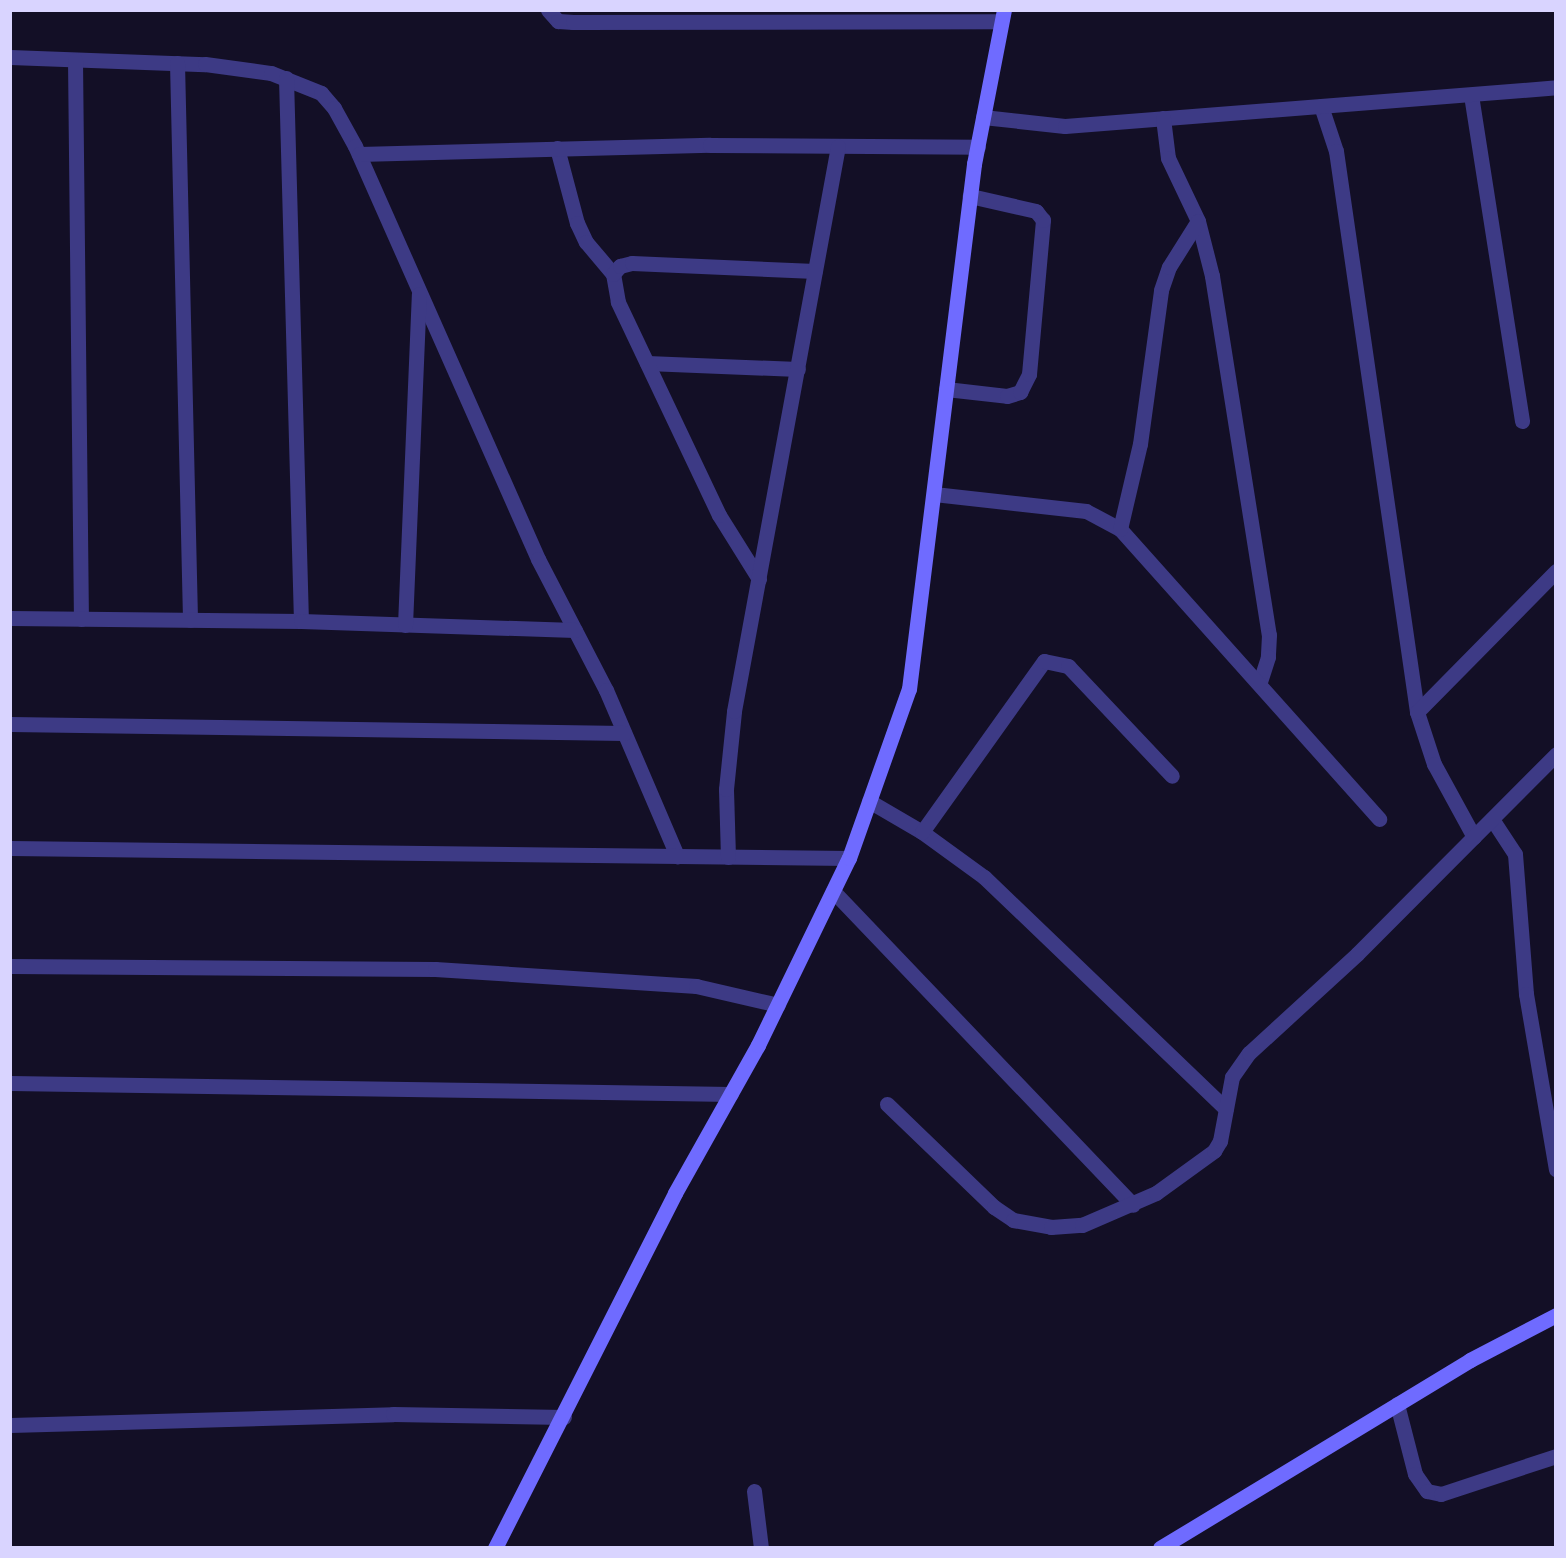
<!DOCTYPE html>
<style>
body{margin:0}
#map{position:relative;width:1566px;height:1558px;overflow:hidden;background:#130f26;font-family:"Fira Sans Condensed",sans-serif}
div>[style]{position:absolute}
.service>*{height:15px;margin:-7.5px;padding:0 7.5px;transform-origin:7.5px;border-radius:7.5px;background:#3d3a85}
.minor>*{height:15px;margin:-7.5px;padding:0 7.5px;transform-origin:7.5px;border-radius:7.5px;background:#3d3a85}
.secondary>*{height:15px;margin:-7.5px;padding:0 7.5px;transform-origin:7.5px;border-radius:7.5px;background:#6f6bff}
span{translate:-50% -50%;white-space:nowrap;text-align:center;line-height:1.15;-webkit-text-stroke:4.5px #130f26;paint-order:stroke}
.frame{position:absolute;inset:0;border:12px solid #d9d4ff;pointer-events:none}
</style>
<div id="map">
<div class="service">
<i style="left:1397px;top:1404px;width:72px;rotate:75.6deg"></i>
<i style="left:1415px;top:1474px;width:21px;rotate:55deg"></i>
<i style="left:1427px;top:1491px;width:14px;rotate:12deg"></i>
<i style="left:1441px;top:1494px;width:121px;rotate:-18.3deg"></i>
<i style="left:754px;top:1491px;width:57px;rotate:83deg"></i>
</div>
<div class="minor">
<i style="left:548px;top:10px;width:15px;rotate:48deg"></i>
<i style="left:558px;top:21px;width:15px;rotate:4deg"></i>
<i style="left:573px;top:22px;width:428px;rotate:-0.1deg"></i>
<i style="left:10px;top:57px;width:195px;rotate:2.1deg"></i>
<i style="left:205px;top:64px;width:67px;rotate:7.8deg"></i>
<i style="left:271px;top:73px;width:54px;rotate:21.8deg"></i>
<i style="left:321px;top:93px;width:20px;rotate:49deg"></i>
<i style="left:334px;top:108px;width:43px;rotate:61.1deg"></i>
<i style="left:355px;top:146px;width:452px;rotate:66.1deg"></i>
<i style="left:538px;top:559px;width:148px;rotate:62.6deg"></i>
<i style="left:606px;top:690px;width:181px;rotate:66.8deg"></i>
<i style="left:75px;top:60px;width:559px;rotate:89.39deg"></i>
<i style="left:177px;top:63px;width:557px;rotate:88.66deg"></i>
<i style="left:286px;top:78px;width:543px;rotate:88.42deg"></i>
<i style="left:1471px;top:95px;width:330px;rotate:81.1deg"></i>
<i style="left:1321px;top:106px;width:47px;rotate:71.6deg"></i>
<i style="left:1336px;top:151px;width:567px;rotate:81.78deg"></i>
<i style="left:1417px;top:712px;width:55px;rotate:71.9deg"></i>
<i style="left:1434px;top:764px;width:83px;rotate:61.3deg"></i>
<i style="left:983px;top:117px;width:82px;rotate:6.3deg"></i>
<i style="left:1065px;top:126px;width:493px;rotate:-4.5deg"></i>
<i style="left:1163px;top:118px;width:40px;rotate:82.9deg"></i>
<i style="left:1168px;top:158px;width:70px;rotate:64.5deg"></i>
<i style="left:1198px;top:221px;width:57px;rotate:75.7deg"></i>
<i style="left:1212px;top:276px;width:363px;rotate:81deg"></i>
<i style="left:1269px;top:635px;width:22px;rotate:93deg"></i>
<i style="left:1268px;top:657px;width:28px;rotate:108deg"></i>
<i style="left:557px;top:148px;width:78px;rotate:75.1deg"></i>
<i style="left:577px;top:223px;width:21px;rotate:65deg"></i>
<i style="left:586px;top:242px;width:42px;rotate:49.8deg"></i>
<i style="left:359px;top:154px;width:351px;rotate:-1.5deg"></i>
<i style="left:710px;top:145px;width:268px;rotate:0.4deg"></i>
<i style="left:647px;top:363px;width:151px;rotate:2.3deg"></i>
<i style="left:946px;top:389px;width:61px;rotate:6.5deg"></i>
<i style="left:1007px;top:396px;width:14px;rotate:-17deg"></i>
<i style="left:1020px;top:392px;width:20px;rotate:-63deg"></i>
<i style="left:1029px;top:374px;width:155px;rotate:-84.8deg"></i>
<i style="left:1043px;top:220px;width:11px;rotate:-128deg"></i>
<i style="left:1036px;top:211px;width:68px;rotate:-167.2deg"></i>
<i style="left:934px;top:494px;width:153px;rotate:6.4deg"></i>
<i style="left:1086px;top:511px;width:38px;rotate:28deg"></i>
<i style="left:1120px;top:529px;width:389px;rotate:48.2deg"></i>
<i style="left:1120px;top:529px;width:87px;rotate:-76.8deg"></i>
<i style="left:1140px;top:444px;width:155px;rotate:-82.2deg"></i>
<i style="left:1161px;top:290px;width:24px;rotate:-71deg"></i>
<i style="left:1169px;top:267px;width:54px;rotate:-57.8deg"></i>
<i style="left:759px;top:579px;width:75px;rotate:-122deg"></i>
<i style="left:719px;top:515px;width:236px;rotate:-115.4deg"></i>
<i style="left:618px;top:302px;width:28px;rotate:-100deg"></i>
<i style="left:613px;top:274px;width:11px;rotate:-49deg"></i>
<i style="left:620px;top:266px;width:12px;rotate:-14deg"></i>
<i style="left:632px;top:263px;width:183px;rotate:2.5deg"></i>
<i style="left:10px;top:618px;width:291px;rotate:0.6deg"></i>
<i style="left:301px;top:621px;width:274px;rotate:1.9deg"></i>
<i style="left:405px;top:625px;width:331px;rotate:-87.6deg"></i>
<i style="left:1417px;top:712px;width:198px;rotate:-45.4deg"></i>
<i style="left:10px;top:724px;width:614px;rotate:0.84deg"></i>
<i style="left:869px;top:801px;width:61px;rotate:30.3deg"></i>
<i style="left:922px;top:832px;width:77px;rotate:36deg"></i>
<i style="left:984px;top:877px;width:335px;rotate:43.8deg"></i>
<i style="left:1492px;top:819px;width:42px;rotate:56.7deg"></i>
<i style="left:1515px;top:854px;width:140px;rotate:85.5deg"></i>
<i style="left:1526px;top:994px;width:178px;rotate:80.3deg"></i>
<i style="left:922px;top:832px;width:210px;rotate:-54.5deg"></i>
<i style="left:1044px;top:661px;width:25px;rotate:12deg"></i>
<i style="left:1068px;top:666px;width:151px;rotate:46.6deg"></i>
<i style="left:10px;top:848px;width:839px;rotate:0.68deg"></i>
<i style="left:728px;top:857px;width:68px;rotate:-91.7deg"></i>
<i style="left:726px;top:789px;width:78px;rotate:-84.1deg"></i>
<i style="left:734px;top:711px;width:574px;rotate:-79.57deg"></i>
<i style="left:833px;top:891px;width:434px;rotate:46.3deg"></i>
<i style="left:10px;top:966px;width:425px;rotate:0.4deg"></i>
<i style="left:435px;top:969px;width:262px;rotate:3.7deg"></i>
<i style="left:696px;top:986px;width:84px;rotate:13deg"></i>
<i style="left:10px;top:1083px;width:721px;rotate:0.87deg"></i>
<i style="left:887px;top:1104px;width:149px;rotate:43.9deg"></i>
<i style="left:994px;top:1207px;width:23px;rotate:34deg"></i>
<i style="left:1013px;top:1220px;width:39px;rotate:10deg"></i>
<i style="left:1051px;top:1227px;width:31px;rotate:-4deg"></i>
<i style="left:1082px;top:1225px;width:81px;rotate:-23.4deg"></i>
<i style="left:1156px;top:1193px;width:72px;rotate:-35.9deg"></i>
<i style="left:1214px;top:1151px;width:12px;rotate:-59deg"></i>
<i style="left:1220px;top:1141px;width:65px;rotate:-79.4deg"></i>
<i style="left:1232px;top:1077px;width:29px;rotate:-55deg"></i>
<i style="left:1249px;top:1053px;width:147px;rotate:-42.5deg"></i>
<i style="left:1357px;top:954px;width:282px;rotate:-45.1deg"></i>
<i style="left:10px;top:1425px;width:383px;rotate:-1.6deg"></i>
<i style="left:393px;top:1414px;width:171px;rotate:1deg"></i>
</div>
<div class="secondary">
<i style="left:495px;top:1548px;width:398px;rotate:-63.1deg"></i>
<i style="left:675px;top:1193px;width:170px;rotate:-60.7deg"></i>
<i style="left:758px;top:1045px;width:208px;rotate:-64.1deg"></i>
<i style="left:849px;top:858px;width:179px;rotate:-70.5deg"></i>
<i style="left:909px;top:689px;width:529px;rotate:-82.94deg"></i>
<i style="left:974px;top:164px;width:157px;rotate:-79deg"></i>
<i style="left:1160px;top:1548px;width:363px;rotate:-31.2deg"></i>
<i style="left:1470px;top:1360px;width:97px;rotate:-27.6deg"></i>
</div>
<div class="frame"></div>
</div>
